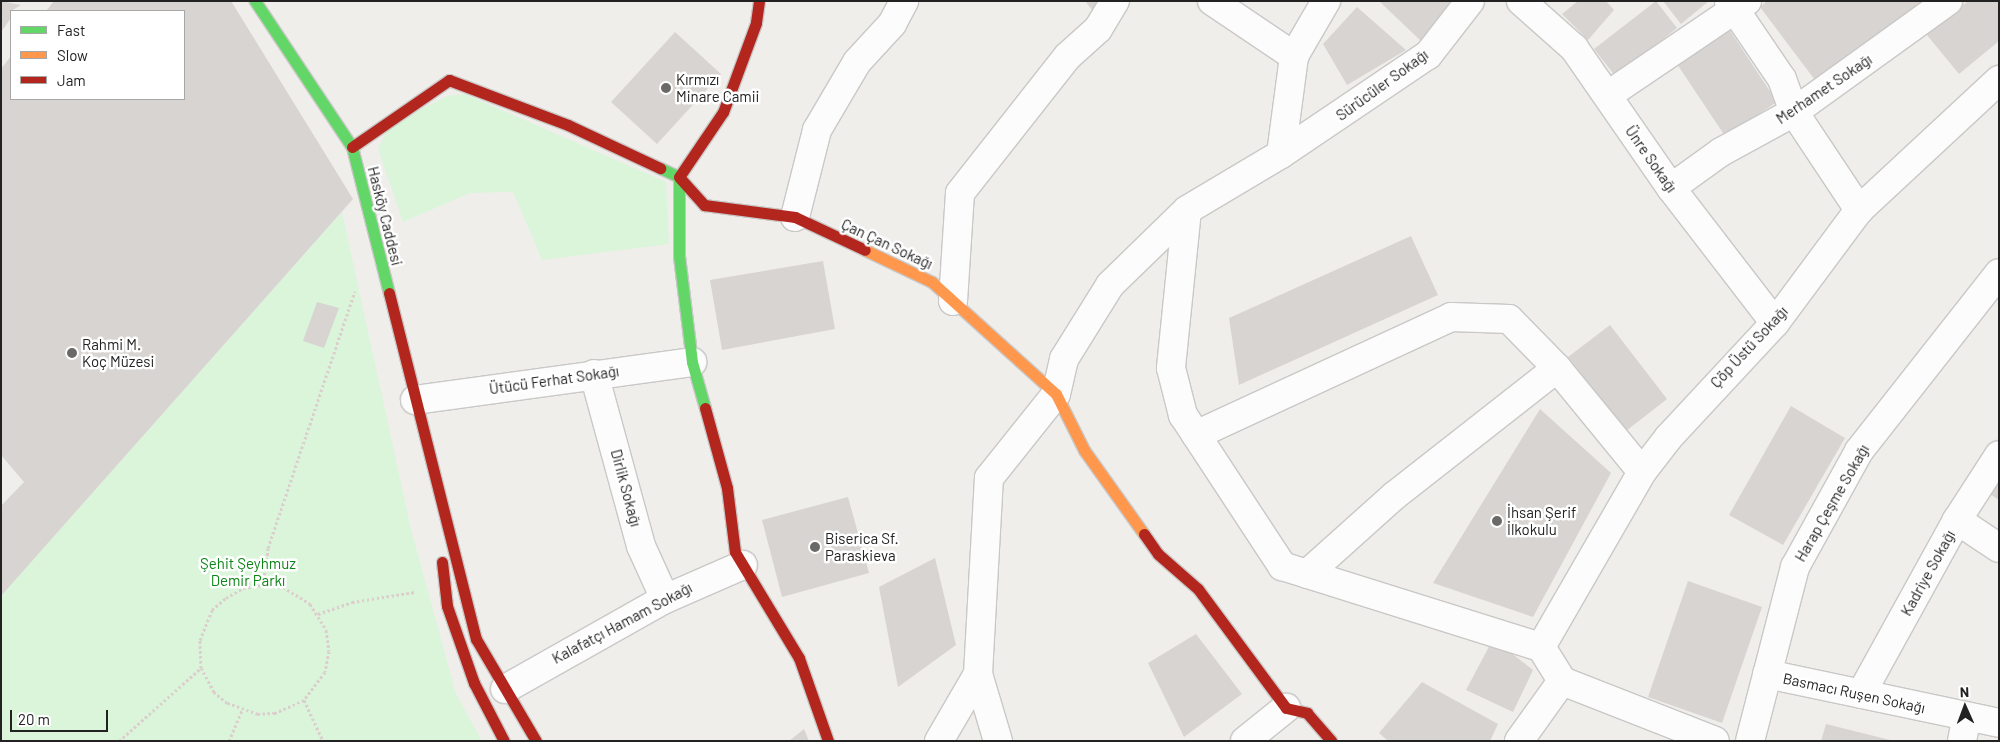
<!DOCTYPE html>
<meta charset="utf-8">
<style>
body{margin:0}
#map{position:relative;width:2000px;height:742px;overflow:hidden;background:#f0eeeb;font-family:Barlow,sans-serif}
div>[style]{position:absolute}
.park>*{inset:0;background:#daf5da}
.building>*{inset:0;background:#d7d4d2}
.path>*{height:3px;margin-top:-1.5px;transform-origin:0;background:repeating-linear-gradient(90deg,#dccecd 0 2.5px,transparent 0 5px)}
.roads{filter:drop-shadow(1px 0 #c9c8c7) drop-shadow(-1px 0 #c9c8c7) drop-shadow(0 1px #c9c8c7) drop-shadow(0 -1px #c9c8c7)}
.street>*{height:28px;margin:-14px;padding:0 14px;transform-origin:14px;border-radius:14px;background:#fdfcfc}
.fast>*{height:11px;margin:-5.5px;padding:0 5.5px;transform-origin:5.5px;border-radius:5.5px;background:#63d668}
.slow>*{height:11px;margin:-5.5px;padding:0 5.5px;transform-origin:5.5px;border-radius:5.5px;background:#ff974d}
.jam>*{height:11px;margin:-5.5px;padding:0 5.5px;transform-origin:5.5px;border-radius:5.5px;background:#b3261e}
.dots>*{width:14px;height:14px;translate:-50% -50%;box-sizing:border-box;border:2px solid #fff;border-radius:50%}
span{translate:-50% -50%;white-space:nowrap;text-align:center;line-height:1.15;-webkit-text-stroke:5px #fff;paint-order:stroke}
.poi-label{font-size:15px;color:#222}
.left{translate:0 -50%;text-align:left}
.street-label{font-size:15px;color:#222}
.park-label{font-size:15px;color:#0c8416}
.frame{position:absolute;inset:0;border:2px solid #222;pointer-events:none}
.legend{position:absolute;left:10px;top:10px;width:175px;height:90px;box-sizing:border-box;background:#fff;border:1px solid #a7a7a7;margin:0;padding:6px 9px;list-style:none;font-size:15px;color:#222}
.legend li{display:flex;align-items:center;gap:10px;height:25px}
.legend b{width:25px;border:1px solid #a7a7a7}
.north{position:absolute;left:1940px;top:682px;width:50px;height:50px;-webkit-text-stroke:4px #fff;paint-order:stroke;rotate:358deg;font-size:14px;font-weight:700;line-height:20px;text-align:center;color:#222}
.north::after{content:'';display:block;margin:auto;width:18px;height:22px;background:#222;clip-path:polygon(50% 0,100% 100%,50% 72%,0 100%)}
.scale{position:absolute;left:10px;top:710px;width:98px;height:22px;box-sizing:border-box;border:2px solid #222;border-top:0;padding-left:6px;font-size:15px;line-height:18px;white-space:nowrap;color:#222;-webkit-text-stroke:4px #fff;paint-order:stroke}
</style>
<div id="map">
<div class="park">
<i style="clip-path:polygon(465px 94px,666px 182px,669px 244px,542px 260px,513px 192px,470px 193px,403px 222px,378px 149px,389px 126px,447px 96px)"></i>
<i style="clip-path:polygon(342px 212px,411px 529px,456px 694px,482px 741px,1px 741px,1px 596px)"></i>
</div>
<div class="building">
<i style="clip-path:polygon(1px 1px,21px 5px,11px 11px,11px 18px,1px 32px)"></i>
<i style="clip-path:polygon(54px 1px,231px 1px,353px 199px,1px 596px,1px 506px,24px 482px,1px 455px,1px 69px,11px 56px,11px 99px,184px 99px,184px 11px,46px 11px)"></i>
<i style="clip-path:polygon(1085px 1px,1109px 1px,1097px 16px)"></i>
<i style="clip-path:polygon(1379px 1px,1461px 1px,1422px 42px)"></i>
<i style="clip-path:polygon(1578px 1px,1606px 1px,1614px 10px,1588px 40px,1562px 14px)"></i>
<i style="clip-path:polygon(1656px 1px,1677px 28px,1616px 77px,1594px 49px)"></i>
<i style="clip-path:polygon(1663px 1px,1709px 1px,1681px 24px)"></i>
<i style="clip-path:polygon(1767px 1px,1931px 1px,1821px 88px,1760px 7px)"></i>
<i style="clip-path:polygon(1968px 1px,1999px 1px,1999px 41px,1959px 74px,1927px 35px)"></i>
<i style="clip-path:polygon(1357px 7px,1406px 50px,1347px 85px,1323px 44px)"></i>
<i style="clip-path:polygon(1725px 23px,1777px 102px,1725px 136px,1673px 58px)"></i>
<i style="clip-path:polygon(675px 32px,721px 74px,657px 144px,611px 102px)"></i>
<i style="clip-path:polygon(1411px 236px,1438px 295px,1239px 385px,1229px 318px)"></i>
<i style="clip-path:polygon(823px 261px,835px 329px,722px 350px,710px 280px)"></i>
<i style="clip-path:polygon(317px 302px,339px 308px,324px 348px,303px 341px)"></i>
<i style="clip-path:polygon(1610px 325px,1667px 399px,1626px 431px,1568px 357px)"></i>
<i style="clip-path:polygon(1791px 406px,1845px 438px,1783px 545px,1729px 515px)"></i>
<i style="clip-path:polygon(1540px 409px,1611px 473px,1533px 617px,1433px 583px)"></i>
<i style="clip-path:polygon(1999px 475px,1999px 500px,1987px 492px)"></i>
<i style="clip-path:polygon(848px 497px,869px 573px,782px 597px,762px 520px)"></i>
<i style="clip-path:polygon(935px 558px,956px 645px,898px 687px,879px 587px)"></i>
<i style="clip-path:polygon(1688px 581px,1762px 607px,1722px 723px,1648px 697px)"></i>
<i style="clip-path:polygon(1196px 634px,1242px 694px,1184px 737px,1148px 663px)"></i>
<i style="clip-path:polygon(1493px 639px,1533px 670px,1513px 712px,1466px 690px)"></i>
<i style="clip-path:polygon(1422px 682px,1498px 724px,1490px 741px,1388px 741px,1379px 733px)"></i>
<i style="clip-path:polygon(1826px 724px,1890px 740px,1890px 741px,1821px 741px)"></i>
<i style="clip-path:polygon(804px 729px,809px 741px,789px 741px)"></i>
</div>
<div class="path">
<i style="left:263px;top:585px;width:20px;rotate:6deg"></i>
<i style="left:283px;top:587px;width:32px;rotate:32deg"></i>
<i style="left:310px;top:604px;width:31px;rotate:58deg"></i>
<i style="left:326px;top:630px;width:21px;rotate:82deg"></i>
<i style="left:329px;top:651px;width:21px;rotate:101deg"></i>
<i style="left:325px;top:672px;width:35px;rotate:127deg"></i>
<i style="left:304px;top:700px;width:32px;rotate:156deg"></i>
<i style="left:275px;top:713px;width:17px;rotate:177deg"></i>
<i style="left:258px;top:714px;width:33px;rotate:-160deg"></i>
<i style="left:227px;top:703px;width:17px;rotate:-140deg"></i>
<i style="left:214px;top:692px;width:27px;rotate:-118deg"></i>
<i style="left:201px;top:668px;width:28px;rotate:-92deg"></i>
<i style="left:200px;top:640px;width:32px;rotate:-68deg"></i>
<i style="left:212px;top:610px;width:18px;rotate:-41deg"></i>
<i style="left:226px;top:598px;width:20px;rotate:-30deg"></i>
<i style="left:243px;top:588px;width:20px;rotate:-9deg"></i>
<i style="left:263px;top:585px;width:37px;rotate:-82deg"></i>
<i style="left:268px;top:548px;width:271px;rotate:-71.3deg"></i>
<i style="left:318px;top:614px;width:36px;rotate:-19deg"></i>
<i style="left:352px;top:602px;width:64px;rotate:-9deg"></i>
<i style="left:304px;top:700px;width:45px;rotate:65.1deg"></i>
<i style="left:119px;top:741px;width:110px;rotate:-41.7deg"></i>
<i style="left:229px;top:741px;width:34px;rotate:-67deg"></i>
</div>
<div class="roads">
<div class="street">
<i style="left:1212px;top:1px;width:99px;rotate:33.9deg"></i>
<i style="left:1521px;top:1px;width:71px;rotate:41.6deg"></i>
<i style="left:1574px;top:48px;width:170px;rotate:55.3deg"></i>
<i style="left:1671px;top:188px;width:170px;rotate:52.4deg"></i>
<i style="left:1729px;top:1px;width:94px;rotate:55.8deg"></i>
<i style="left:1782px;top:79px;width:35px;rotate:70deg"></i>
<i style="left:1794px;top:112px;width:118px;rotate:56.4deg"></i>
<i style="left:1608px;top:95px;width:168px;rotate:-34.1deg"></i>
<i style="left:1281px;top:154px;width:177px;rotate:-34deg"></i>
<i style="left:1428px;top:55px;width:68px;rotate:-52.1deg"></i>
<i style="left:1671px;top:188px;width:62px;rotate:-35.8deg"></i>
<i style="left:1721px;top:152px;width:83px;rotate:-28.7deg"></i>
<i style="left:1794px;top:112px;width:190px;rotate:-35.8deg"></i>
<i style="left:1187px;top:210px;width:159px;rotate:95.8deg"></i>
<i style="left:1171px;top:368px;width:49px;rotate:75.7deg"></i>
<i style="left:1183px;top:415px;width:181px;rotate:56.7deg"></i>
<i style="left:1282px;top:566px;width:271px;rotate:17.4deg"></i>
<i style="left:1541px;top:647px;width:40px;rotate:58deg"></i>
<i style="left:795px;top:217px;width:90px;rotate:-75.8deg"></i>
<i style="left:817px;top:130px;width:79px;rotate:-59.5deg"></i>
<i style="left:857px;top:62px;width:52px;rotate:-47.4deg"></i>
<i style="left:892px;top:24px;width:26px;rotate:-62deg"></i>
<i style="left:953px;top:301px;width:108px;rotate:-86.3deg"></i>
<i style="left:960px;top:193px;width:174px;rotate:-51.8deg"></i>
<i style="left:1068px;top:56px;width:40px;rotate:-42deg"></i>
<i style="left:1098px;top:29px;width:33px;rotate:-59deg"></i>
<i style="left:594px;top:374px;width:178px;rotate:74.7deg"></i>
<i style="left:641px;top:546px;width:58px;rotate:65.6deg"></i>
<i style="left:415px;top:400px;width:280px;rotate:-7.8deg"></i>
<i style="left:1196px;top:435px;width:281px;rotate:-24.8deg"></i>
<i style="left:1451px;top:317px;width:58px;rotate:2deg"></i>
<i style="left:1509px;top:319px;width:69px;rotate:45.6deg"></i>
<i style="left:1557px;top:368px;width:134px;rotate:50.7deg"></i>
<i style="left:1957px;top:520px;width:50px;rotate:33.7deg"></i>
<i style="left:1307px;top:574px;width:117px;rotate:-41.9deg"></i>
<i style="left:1394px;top:496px;width:207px;rotate:-38.1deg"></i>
<i style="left:1541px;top:647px;width:202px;rotate:-60deg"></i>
<i style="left:1642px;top:472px;width:44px;rotate:-52.4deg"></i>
<i style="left:1669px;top:437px;width:156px;rotate:-47.1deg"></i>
<i style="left:1775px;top:323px;width:141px;rotate:-53.4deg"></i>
<i style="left:1859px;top:210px;width:191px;rotate:-42.9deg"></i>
<i style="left:978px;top:674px;width:70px;rotate:73.4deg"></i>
<i style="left:1767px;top:674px;width:237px;rotate:11.9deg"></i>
<i style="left:1562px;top:681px;width:164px;rotate:21.4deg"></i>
<i style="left:505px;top:689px;width:184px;rotate:-29.4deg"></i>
<i style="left:665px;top:599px;width:85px;rotate:-23.6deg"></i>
<i style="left:1861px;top:694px;width:199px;rotate:-61.1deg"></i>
<i style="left:1957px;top:520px;width:77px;rotate:-57.1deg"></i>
<i style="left:939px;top:741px;width:78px;rotate:-59.8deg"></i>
<i style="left:978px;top:674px;width:196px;rotate:-86.8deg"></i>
<i style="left:989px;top:478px;width:107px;rotate:-51.4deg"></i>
<i style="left:1056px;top:394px;width:36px;rotate:-77deg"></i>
<i style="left:1064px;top:359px;width:87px;rotate:-58.1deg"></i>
<i style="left:1110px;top:285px;width:107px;rotate:-44.2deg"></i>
<i style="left:1187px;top:210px;width:109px;rotate:-30.8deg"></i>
<i style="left:1281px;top:154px;width:99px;rotate:-82.4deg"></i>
<i style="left:1294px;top:56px;width:64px;rotate:-59.8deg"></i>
<i style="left:1245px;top:741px;width:53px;rotate:-38.8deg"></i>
<i style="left:1519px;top:741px;width:74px;rotate:-54.4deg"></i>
<i style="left:1750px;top:741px;width:180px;rotate:-75.5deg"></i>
<i style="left:1795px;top:567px;width:132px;rotate:-61.1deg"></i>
<i style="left:1859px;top:451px;width:226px;rotate:-51.8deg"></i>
<i style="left:1962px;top:741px;width:25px;rotate:-79deg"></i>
</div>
<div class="fast">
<i style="left:255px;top:1px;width:175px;rotate:56.4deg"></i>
<i style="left:352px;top:147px;width:151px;rotate:75.8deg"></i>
<i style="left:660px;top:168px;width:21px;rotate:25deg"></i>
<i style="left:679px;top:177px;width:79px;rotate:90deg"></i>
<i style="left:679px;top:256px;width:107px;rotate:83deg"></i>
<i style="left:692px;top:362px;width:48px;rotate:74.2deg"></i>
</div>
<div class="slow">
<i style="left:865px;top:250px;width:74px;rotate:25.5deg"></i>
<i style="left:932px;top:282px;width:167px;rotate:42.1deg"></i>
<i style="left:1056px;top:394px;width:63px;rotate:63.4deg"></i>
<i style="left:1084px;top:450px;width:103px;rotate:54.5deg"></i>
</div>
<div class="jam">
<i style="left:759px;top:1px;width:22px;rotate:98deg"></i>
<i style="left:756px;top:23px;width:95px;rotate:110.3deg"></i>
<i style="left:723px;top:112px;width:78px;rotate:124.1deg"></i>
<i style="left:679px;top:177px;width:38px;rotate:48deg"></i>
<i style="left:704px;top:205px;width:92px;rotate:7.5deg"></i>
<i style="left:795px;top:217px;width:77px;rotate:25.2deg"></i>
<i style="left:352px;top:147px;width:118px;rotate:-34.6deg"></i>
<i style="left:449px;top:80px;width:127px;rotate:20.7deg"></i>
<i style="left:568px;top:125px;width:102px;rotate:25.1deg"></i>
<i style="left:389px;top:293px;width:357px;rotate:75.9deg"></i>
<i style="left:476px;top:639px;width:118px;rotate:59.5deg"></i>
<i style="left:705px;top:408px;width:83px;rotate:74.6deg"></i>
<i style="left:727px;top:488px;width:64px;rotate:82.9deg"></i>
<i style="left:735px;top:552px;width:124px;rotate:58.9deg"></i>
<i style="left:799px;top:658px;width:88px;rotate:70.7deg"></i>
<i style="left:1144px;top:534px;width:24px;rotate:55deg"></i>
<i style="left:1158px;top:554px;width:53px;rotate:41.2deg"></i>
<i style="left:1198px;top:589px;width:148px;rotate:53.5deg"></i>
<i style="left:1286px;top:708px;width:22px;rotate:13deg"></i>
<i style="left:1307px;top:713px;width:37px;rotate:49deg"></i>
<i style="left:442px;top:562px;width:44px;rotate:83.5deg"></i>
<i style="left:447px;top:606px;width:82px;rotate:70.7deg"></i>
<i style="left:474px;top:683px;width:65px;rotate:62.7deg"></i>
</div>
</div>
<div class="dots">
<i style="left:666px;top:88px;background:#6a6968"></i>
<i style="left:72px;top:353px;background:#6a6968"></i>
<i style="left:1497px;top:521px;background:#6a6968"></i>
<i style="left:815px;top:547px;background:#6a6968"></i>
</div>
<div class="poi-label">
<span class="left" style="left:676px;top:88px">Kırmızı<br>Minare Camii</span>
<span class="left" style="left:82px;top:353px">Rahmi M.<br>Koç Müzesi</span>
<span class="left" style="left:1507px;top:521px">İhsan Şerif<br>İlkokulu</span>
<span class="left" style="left:825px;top:547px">Biserica Sf.<br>Paraskieva</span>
</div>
<div class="street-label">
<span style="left:1382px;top:85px;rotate:-36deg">Sürücüler Sokağı</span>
<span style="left:1824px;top:89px;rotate:-34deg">Merhamet Sokağı</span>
<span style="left:1651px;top:159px;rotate:55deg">Ünre Sokağı</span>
<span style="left:385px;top:216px;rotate:76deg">Hasköy Caddesi</span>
<span style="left:887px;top:244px;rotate:25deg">Çan Çan Sokağı</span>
<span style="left:1749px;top:347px;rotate:-47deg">Çöp Üstü Sokağı</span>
<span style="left:554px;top:380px;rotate:-8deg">Ütücü Ferhat Sokağı</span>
<span style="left:626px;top:488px;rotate:75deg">Dirlik Sokağı</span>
<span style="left:1832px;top:503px;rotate:-60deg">Harap Çeşme Sokağı</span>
<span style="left:1928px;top:573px;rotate:-61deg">Kadriye Sokağı</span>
<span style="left:622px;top:623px;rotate:-28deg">Kalafatçı Hamam Sokağı</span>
<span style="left:1854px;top:693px;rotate:12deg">Basmacı Ruşen Sokağı</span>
</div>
<div class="park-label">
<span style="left:248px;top:572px">Şehit Şeyhmuz<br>Demir Parkı</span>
</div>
<div class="frame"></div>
<ul class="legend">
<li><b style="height:6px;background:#63d668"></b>Fast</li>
<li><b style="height:6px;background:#ff974d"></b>Slow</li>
<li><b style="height:6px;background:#b3261e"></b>Jam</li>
</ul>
<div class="north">N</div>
<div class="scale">20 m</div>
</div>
